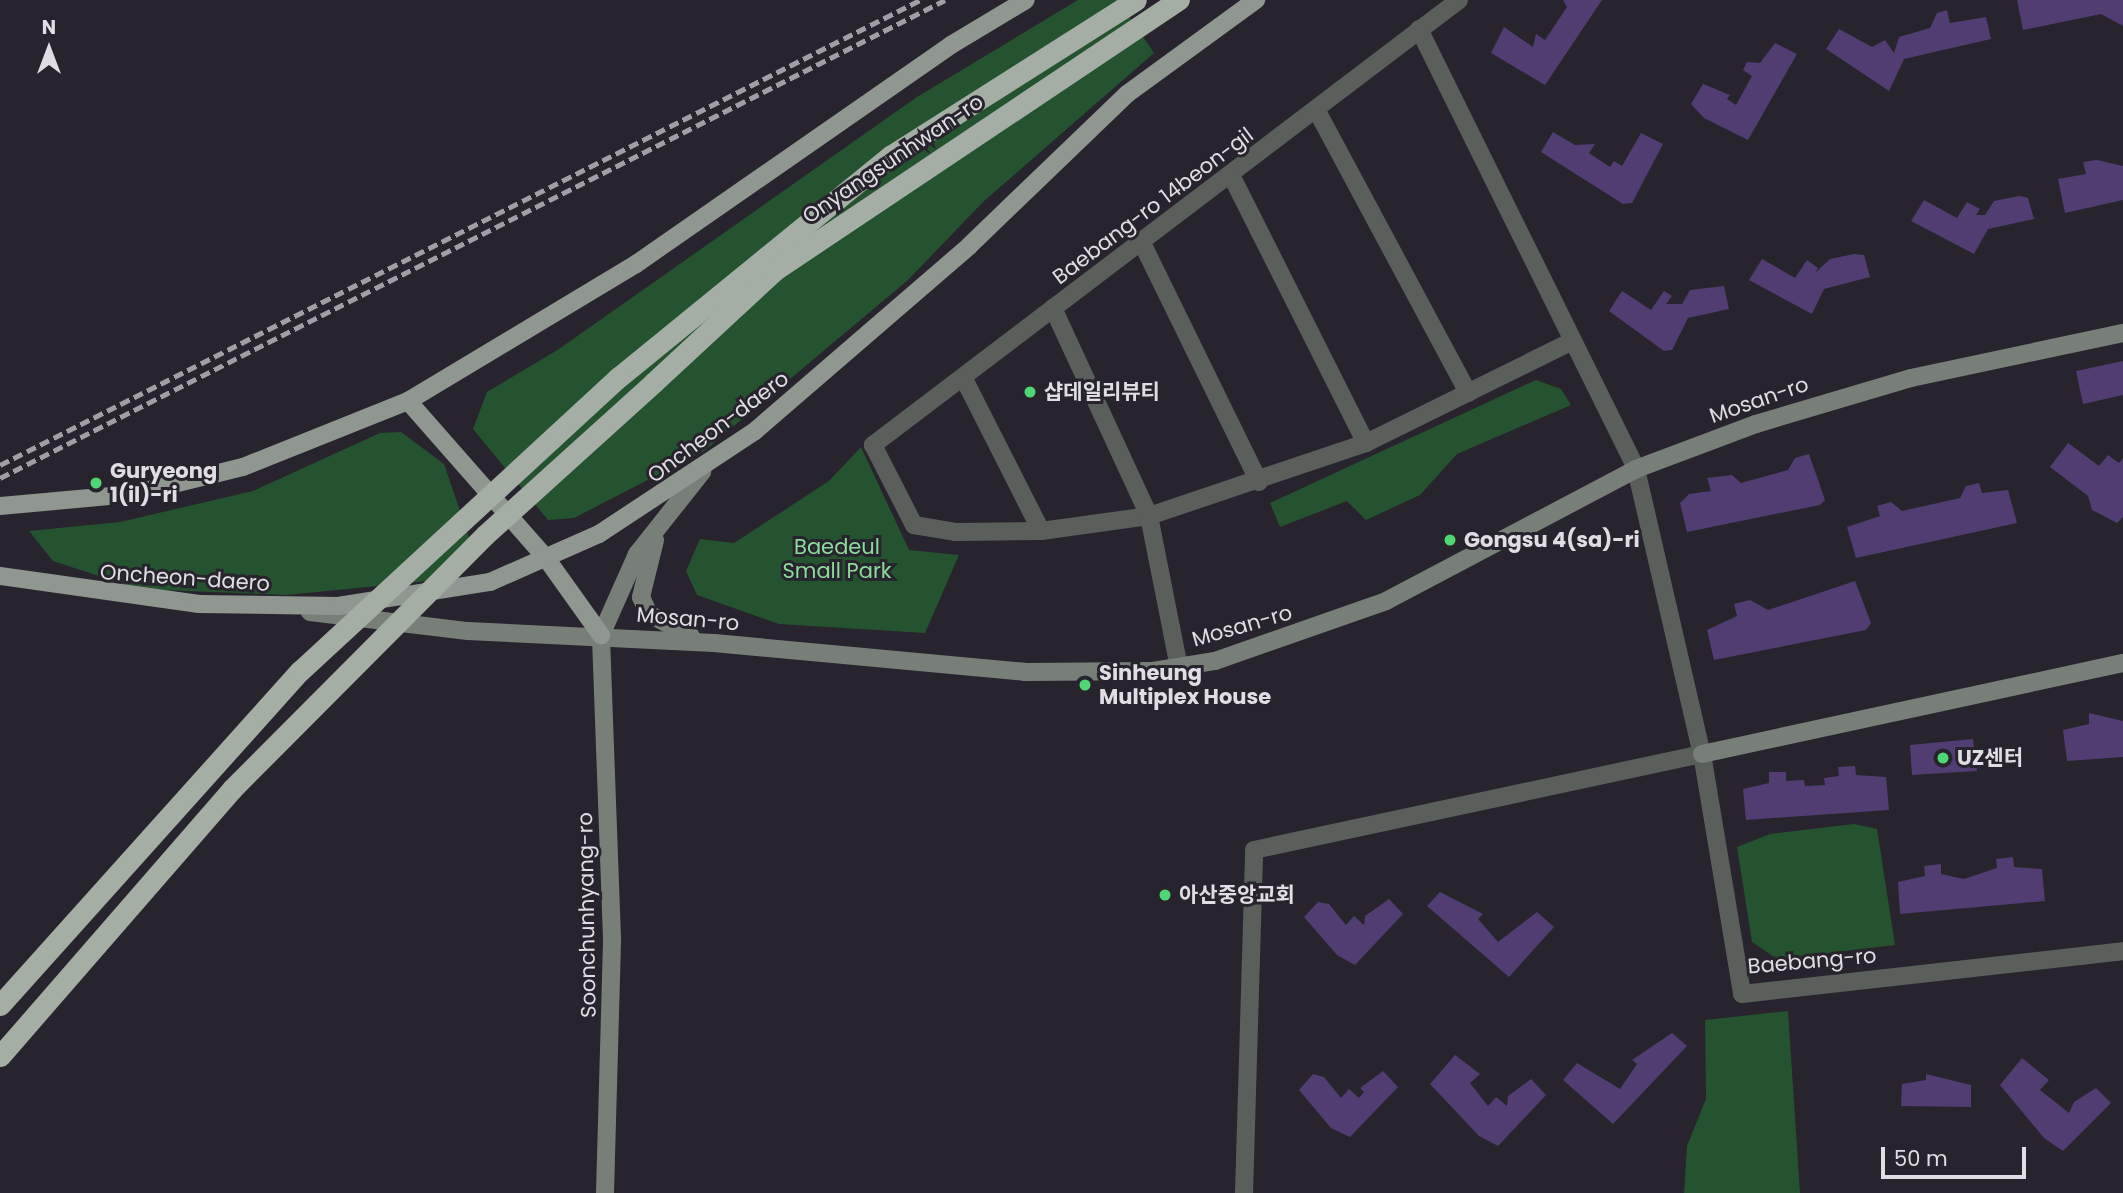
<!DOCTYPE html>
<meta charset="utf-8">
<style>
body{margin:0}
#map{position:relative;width:2123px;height:1193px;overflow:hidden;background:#27242d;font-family:Poppins,"Noto Sans KR",sans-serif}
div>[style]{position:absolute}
.green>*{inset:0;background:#25532f}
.building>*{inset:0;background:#513d71}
.street>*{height:18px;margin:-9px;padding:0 9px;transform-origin:9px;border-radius:9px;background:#5b5f5b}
.secondary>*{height:18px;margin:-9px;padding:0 9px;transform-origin:9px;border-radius:9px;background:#787f79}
.primary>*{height:18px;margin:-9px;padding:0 9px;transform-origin:9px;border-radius:9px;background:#8f9790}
.highway>*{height:21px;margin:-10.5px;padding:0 10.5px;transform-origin:10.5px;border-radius:10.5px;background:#a4aea5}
.rail>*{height:5px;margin-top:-2.5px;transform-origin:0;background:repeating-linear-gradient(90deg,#a19ea5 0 10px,transparent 0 15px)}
.highway-bridge>*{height:21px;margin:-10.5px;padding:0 10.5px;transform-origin:10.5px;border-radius:10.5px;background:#a4aea5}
.dots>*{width:19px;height:19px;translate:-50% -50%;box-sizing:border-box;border:4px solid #27242d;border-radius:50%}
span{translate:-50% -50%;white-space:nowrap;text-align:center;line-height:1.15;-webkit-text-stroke:6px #27242d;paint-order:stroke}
.street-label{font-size:21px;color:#e0dee4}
.poi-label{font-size:21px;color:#e0dee4;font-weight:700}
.left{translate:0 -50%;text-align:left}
.park-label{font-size:21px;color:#8dda9b}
.north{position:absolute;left:14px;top:14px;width:70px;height:70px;-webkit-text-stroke:5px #27242d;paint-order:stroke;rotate:0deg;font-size:19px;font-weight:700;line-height:28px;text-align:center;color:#e0dee4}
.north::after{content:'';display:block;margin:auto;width:24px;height:32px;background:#e0dee4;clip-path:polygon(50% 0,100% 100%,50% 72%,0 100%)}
.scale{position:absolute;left:1881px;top:1147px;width:145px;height:32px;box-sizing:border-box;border:4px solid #e0dee4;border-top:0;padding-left:9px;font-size:21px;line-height:24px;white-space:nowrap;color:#e0dee4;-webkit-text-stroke:5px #27242d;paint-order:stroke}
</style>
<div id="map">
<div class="green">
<i style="clip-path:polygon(1078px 0,1118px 0,1154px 53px,983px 202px,908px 280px,704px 451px,574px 518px,548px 520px,473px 429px,487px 392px,559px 349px,917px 97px)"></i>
<i style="clip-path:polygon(1536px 380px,1561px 389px,1571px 405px,1457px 454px,1420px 495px,1366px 520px,1347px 501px,1280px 527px,1270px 503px)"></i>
<i style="clip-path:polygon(401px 432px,444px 464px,471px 543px,447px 579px,287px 595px,139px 589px,53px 561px,29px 531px,120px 522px,253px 491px,380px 433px)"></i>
<i style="clip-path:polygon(861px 447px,909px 550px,959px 555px,925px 633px,779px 624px,697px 595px,686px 571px,700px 539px,734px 543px,829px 481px)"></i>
<i style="clip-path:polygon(1854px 824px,1877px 829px,1895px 945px,1777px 959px,1752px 942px,1737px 847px,1770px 834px)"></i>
<i style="clip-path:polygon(1788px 1011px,1800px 1193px,1684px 1193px,1687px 1146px,1706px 1099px,1705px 1020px)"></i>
</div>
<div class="building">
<i style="clip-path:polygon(1563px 0,1602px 0,1545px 85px,1491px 53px,1504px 27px,1533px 47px,1536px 34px,1545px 40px,1567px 7px)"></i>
<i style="clip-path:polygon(2017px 0,2123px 0,2123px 26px,2101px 14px,2023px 30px)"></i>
<i style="clip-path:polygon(1947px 10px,1950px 23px,1986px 17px,1991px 39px,1904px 59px,1889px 91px,1826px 49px,1839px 29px,1872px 47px,1885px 40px,1894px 53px,1899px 37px,1930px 28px,1937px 13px)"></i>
<i style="clip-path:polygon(1775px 43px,1797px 54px,1748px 140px,1704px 118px,1691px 104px,1703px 84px,1730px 95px,1727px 99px,1736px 105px,1752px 76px,1743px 70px,1747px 62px,1760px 63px)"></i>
<i style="clip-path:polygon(1553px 132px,1575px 145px,1595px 144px,1589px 153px,1610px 167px,1614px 161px,1622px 166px,1641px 133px,1663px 144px,1632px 203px,1623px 204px,1541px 152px)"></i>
<i style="clip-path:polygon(2097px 160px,2123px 166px,2123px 200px,2065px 213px,2058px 179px,2086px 174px,2083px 162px)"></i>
<i style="clip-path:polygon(2019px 196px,2028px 198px,2034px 219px,1988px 229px,1974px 254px,1911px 221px,1924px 200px,1957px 218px,1967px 202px,1980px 209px,1976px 215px,1985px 215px,1994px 201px)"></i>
<i style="clip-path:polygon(1854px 254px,1864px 255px,1870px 277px,1824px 289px,1812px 314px,1749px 280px,1762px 259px,1795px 278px,1807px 260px,1818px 268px,1815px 273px,1830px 259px)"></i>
<i style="clip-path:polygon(1724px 286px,1729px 309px,1688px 318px,1672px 350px,1664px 351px,1609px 311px,1622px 291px,1651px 310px,1664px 291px,1672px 296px,1666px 304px,1682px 304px,1690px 290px)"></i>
<i style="clip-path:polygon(2123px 361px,2123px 395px,2083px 404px,2076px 371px)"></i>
<i style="clip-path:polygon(2068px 443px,2099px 466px,2108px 455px,2119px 463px,2123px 458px,2123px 517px,2117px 523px,2092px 510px,2088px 496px,2050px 467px)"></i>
<i style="clip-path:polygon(1809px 454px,1825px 500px,1820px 505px,1687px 532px,1680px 503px,1689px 494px,1711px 491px,1707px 478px,1732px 475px,1741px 483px,1788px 470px,1795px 458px)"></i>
<i style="clip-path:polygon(1979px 483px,1982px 493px,2008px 490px,2017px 523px,1856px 558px,1847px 527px,1880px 516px,1877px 506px,1891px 502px,1902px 511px,1960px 498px,1966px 486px)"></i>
<i style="clip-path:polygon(1855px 581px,1871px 623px,1866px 630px,1714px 660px,1707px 630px,1737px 616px,1734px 604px,1750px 600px,1768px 610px)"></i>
<i style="clip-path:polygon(2089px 713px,2123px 721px,2123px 757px,2067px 761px,2063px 730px,2089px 724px)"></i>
<i style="clip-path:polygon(1973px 739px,1977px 771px,1912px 775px,1910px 745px)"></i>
<i style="clip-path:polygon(1855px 766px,1856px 775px,1886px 777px,1889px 810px,1746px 820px,1743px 789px,1769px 783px,1769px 772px,1786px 772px,1786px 781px,1804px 780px,1805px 786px,1825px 785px,1824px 778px,1839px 776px,1838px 767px)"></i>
<i style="clip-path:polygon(2013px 857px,2014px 867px,2042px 869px,2045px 901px,1900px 914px,1898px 882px,1925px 876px,1924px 866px,1941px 864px,1941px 874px,1964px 879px,1997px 868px,1996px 859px)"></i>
<i style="clip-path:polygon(1440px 892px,1483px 914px,1478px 919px,1498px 942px,1537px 912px,1554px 927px,1509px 977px,1427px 906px)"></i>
<i style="clip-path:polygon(1389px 899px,1403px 914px,1355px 965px,1337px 955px,1304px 917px,1318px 902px,1329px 904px,1346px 925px,1354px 916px,1364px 925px,1365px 916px)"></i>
<i style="clip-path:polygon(1672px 1033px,1687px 1046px,1613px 1124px,1563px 1080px,1577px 1063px,1620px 1089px,1637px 1064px,1632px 1060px)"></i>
<i style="clip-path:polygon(1455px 1055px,1480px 1074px,1470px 1083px,1488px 1106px,1496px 1097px,1507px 1106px,1508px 1096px,1531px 1079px,1546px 1095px,1498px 1146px,1479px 1136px,1430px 1084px)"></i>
<i style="clip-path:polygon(2022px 1058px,2049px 1080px,2040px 1090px,2069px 1113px,2074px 1102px,2096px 1088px,2111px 1103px,2063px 1151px,2044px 1138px,2000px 1085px)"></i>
<i style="clip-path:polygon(1383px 1071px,1398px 1087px,1350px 1137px,1331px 1128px,1299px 1090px,1313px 1074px,1324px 1077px,1341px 1098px,1349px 1089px,1359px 1098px,1364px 1092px,1360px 1088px)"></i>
<i style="clip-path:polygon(1926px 1074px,1971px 1085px,1971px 1107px,1901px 1106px,1902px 1084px,1926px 1080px)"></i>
</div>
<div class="street">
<i style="left:1459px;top:0;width:736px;rotate:142.79deg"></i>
<i style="left:873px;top:445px;width:90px;rotate:62.9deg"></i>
<i style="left:914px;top:525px;width:43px;rotate:9.5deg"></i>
<i style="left:956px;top:532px;width:85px;rotate:-0.7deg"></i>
<i style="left:1041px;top:531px;width:109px;rotate:-7.9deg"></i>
<i style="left:1149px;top:516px;width:229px;rotate:-18.6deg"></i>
<i style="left:1366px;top:443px;width:230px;rotate:-26.3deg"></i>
<i style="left:1419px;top:29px;width:491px;rotate:63.7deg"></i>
<i style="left:1636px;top:469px;width:293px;rotate:77deg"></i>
<i style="left:1702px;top:754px;width:243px;rotate:80.5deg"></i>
<i style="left:1742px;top:994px;width:383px;rotate:-6.4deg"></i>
<i style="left:1317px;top:111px;width:320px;rotate:61.8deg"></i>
<i style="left:1232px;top:177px;width:298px;rotate:63.3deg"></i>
<i style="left:1142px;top:243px;width:266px;rotate:63.9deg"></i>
<i style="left:1053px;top:308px;width:229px;rotate:65.2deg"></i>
<i style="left:1149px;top:516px;width:154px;rotate:78.8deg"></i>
<i style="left:964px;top:379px;width:170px;rotate:63.1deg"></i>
<i style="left:1244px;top:1193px;width:343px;rotate:-88.3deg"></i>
<i style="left:1254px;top:850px;width:458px;rotate:-12.1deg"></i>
</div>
<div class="secondary">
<i style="left:655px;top:540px;width:59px;rotate:103.8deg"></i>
<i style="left:641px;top:597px;width:19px;rotate:65deg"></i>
<i style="left:649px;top:614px;width:47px;rotate:27.6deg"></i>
<i style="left:310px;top:612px;width:159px;rotate:6.9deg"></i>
<i style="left:468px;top:631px;width:246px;rotate:2.8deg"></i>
<i style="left:714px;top:643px;width:312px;rotate:5.3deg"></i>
<i style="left:1025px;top:672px;width:128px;rotate:-0.4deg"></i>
<i style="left:1153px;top:671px;width:63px;rotate:-9.2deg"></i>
<i style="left:1215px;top:661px;width:181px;rotate:-19.3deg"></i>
<i style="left:1386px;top:601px;width:283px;rotate:-27.8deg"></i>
<i style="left:1636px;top:469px;width:128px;rotate:-20.6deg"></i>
<i style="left:1756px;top:424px;width:162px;rotate:-16.5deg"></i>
<i style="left:1911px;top:378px;width:217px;rotate:-12deg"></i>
<i style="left:1702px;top:754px;width:431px;rotate:-12.2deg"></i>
<i style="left:605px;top:1193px;width:255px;rotate:-88.4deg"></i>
<i style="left:612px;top:938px;width:303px;rotate:-92.1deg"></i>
<i style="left:601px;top:635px;width:89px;rotate:-66deg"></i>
<i style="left:637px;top:554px;width:105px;rotate:-51.6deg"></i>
</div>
<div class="primary">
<i style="left:408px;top:401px;width:209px;rotate:48.7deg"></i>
<i style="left:546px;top:558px;width:95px;rotate:54.5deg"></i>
<i style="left:0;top:506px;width:134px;rotate:-5.2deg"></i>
<i style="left:133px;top:494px;width:113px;rotate:-13.8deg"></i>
<i style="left:243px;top:467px;width:178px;rotate:-21.8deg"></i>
<i style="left:408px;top:401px;width:266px;rotate:-31deg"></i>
<i style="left:636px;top:264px;width:384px;rotate:-34.8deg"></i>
<i style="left:951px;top:45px;width:87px;rotate:-31deg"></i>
<i style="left:0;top:576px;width:201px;rotate:8deg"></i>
<i style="left:199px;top:604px;width:139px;rotate:0.8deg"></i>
<i style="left:338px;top:606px;width:154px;rotate:-9deg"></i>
<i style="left:490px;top:582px;width:119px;rotate:-23.8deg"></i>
<i style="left:599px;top:534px;width:187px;rotate:-33.4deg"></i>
<i style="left:755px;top:431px;width:283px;rotate:-40.8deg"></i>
<i style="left:969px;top:246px;width:219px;rotate:-43.9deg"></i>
<i style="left:1127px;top:94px;width:160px;rotate:-36.1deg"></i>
</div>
<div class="highway">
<i style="left:619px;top:377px;width:350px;rotate:-39.2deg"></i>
<i style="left:890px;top:156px;width:291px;rotate:-32.4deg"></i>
<i style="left:653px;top:383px;width:166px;rotate:-42.8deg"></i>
<i style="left:775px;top:270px;width:486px;rotate:-33.8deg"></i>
</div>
<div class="rail">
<i style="left:0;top:465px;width:1031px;rotate:-26.81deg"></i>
<i style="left:0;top:478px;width:1059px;rotate:-26.83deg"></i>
</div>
<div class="highway-bridge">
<i style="left:0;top:1005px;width:449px;rotate:-48.1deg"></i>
<i style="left:300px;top:671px;width:434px;rotate:-42.7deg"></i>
<i style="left:0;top:1056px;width:354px;rotate:-49deg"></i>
<i style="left:232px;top:789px;width:359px;rotate:-45.1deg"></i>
<i style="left:485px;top:535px;width:227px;rotate:-42.1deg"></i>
</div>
<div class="dots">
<i style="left:1030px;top:392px;background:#50d674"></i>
<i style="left:96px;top:483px;background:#50d674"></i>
<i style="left:1450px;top:540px;background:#50d674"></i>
<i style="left:1085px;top:685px;background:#50d674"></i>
<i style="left:1943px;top:758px;background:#50d674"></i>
<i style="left:1165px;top:895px;background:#50d674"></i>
</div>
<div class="street-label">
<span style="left:893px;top:159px;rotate:-34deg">Onyangsunhwan-ro</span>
<span style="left:1153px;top:206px;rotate:-37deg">Baebang-ro 14beon-gil</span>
<span style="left:1759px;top:400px;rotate:-19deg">Mosan-ro</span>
<span style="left:718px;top:427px;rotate:-37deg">Oncheon-daero</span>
<span style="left:185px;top:578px;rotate:4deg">Oncheon-daero</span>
<span style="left:688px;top:619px;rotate:5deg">Mosan-ro</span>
<span style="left:1242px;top:626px;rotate:-16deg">Mosan-ro</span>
<span style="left:587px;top:915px;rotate:-91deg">Soonchunhyang-ro</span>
<span style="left:1812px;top:961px;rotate:-5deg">Baebang-ro</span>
</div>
<div class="poi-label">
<span class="left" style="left:1044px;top:392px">샵데일리뷰티</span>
<span class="left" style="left:110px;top:483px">Guryeong<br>1(il)-ri</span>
<span class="left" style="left:1464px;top:540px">Gongsu 4(sa)-ri</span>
<span class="left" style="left:1099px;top:685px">Sinheung<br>Multiplex House</span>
<span class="left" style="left:1957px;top:758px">UZ센터</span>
<span class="left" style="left:1179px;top:895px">아산중앙교회</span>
</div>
<div class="park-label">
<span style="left:837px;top:559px">Baedeul<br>Small Park</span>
</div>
<div class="north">N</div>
<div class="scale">50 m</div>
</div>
